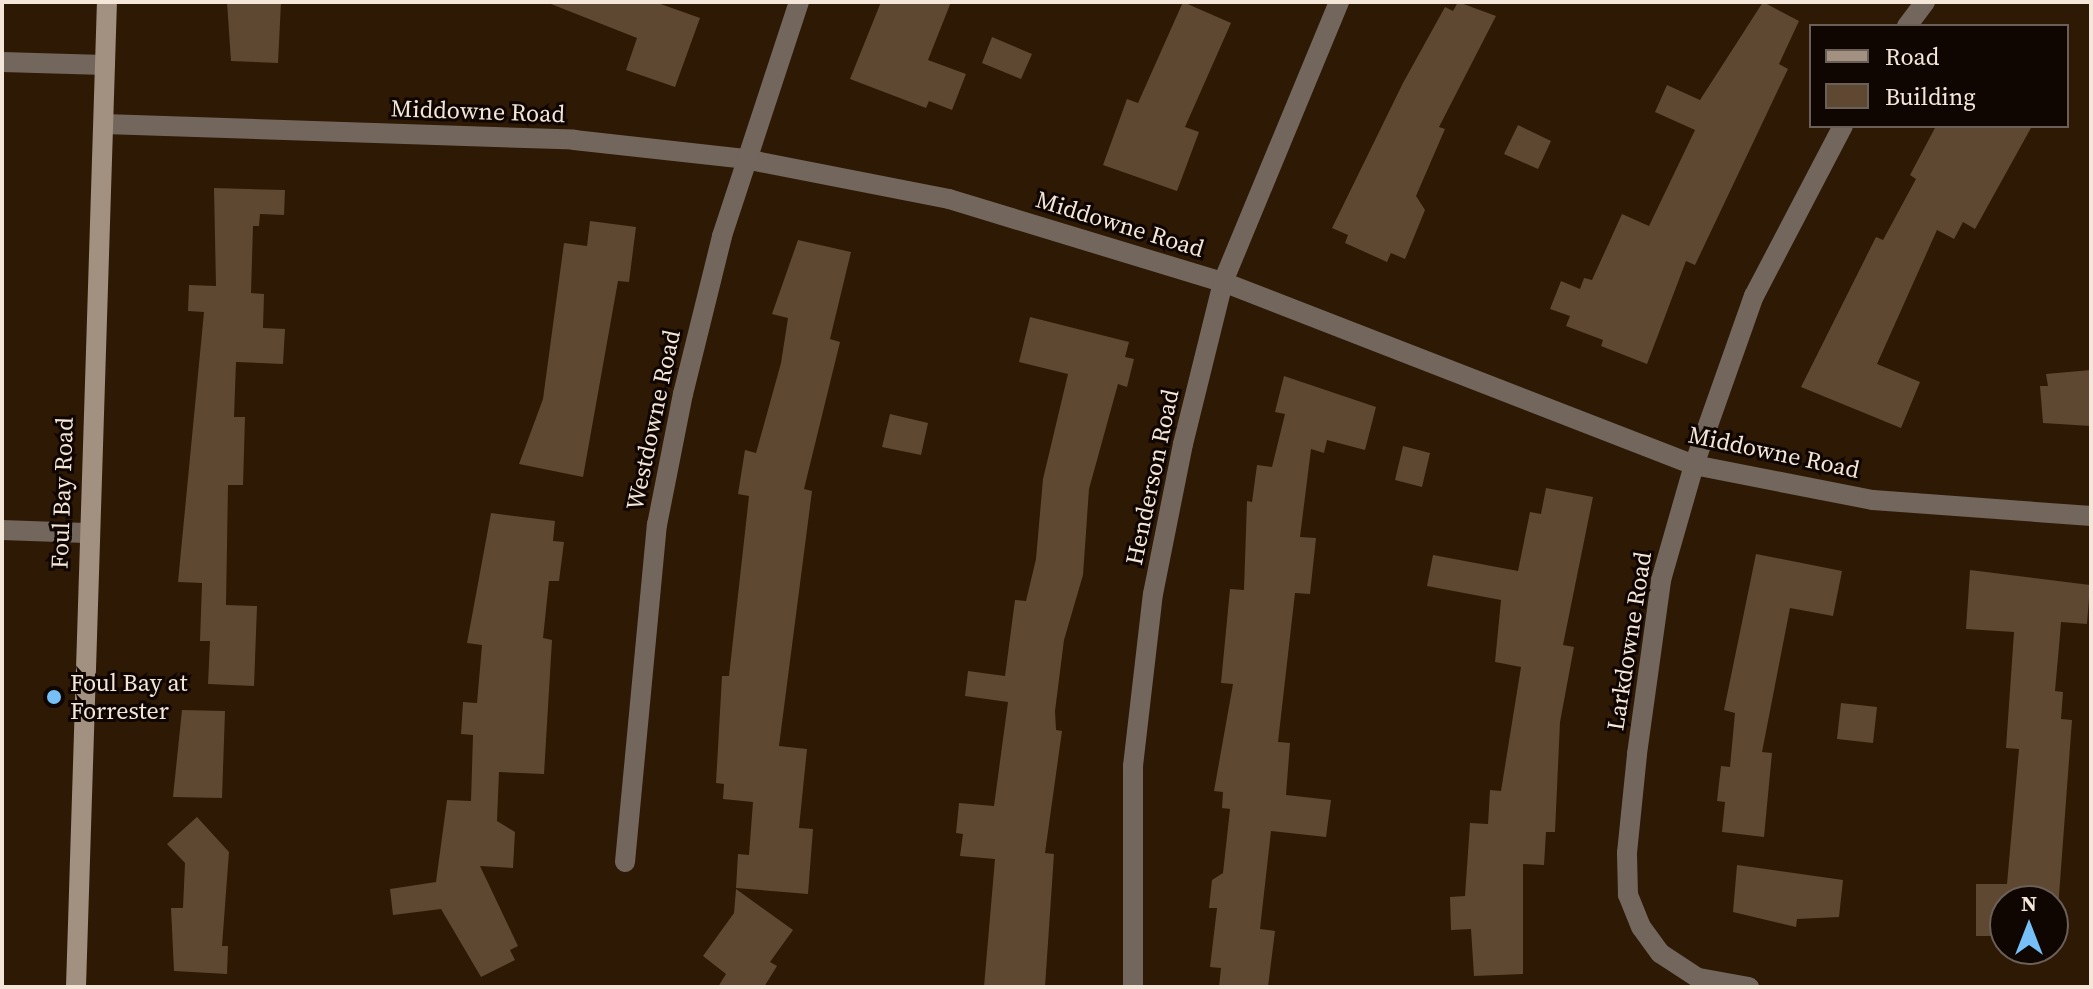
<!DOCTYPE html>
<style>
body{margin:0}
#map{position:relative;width:2093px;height:989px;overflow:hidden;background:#2d1904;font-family:"Source Serif 4",serif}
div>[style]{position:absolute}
.building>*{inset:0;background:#5f4832}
.street>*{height:20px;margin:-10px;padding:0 10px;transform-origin:10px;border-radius:10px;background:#72665d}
.secondary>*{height:20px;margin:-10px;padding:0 10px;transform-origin:10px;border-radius:10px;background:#a29080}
.dots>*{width:22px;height:22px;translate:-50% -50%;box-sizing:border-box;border:4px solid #0f0602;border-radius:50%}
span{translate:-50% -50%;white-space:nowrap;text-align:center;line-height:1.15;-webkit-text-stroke:6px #0f0602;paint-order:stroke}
.street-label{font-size:24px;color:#f4e6d9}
.poi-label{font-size:24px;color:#f4e6d9}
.left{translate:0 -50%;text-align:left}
.frame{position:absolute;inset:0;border:4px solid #f4e6d9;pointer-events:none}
.legend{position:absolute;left:1809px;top:24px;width:260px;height:104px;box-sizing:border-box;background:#0f0602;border:2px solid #6b6058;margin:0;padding:10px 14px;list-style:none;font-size:24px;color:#f4e6d9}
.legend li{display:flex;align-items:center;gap:16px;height:40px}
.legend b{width:40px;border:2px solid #6b6058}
.north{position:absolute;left:1989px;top:885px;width:80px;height:80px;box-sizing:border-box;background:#0f0602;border:2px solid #6b6058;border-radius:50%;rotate:0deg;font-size:22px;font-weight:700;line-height:32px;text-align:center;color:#f4e6d9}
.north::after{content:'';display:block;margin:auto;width:28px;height:36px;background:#77bff7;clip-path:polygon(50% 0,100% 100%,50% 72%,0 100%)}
</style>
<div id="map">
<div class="building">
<i style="clip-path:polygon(227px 2px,281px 2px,278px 63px,231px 61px)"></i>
<i style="clip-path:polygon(546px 2px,655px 2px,700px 18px,675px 87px,626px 70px,637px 38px)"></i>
<i style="clip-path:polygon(881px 2px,951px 2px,928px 60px,966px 74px,952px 110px,929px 101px,926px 108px,850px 79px)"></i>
<i style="clip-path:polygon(1183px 2px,1231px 23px,1185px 127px,1199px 132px,1177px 191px,1103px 165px,1127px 99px,1138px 103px)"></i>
<i style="clip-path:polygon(1458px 2px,1496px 16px,1439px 127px,1445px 129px,1416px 196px,1425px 210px,1405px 259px,1391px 253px,1387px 262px,1345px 243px,1348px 235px,1332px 228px,1403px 83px,1445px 7px,1453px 11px)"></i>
<i style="clip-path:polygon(1763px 2px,1799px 21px,1779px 64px,1788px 69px,1695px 265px,1686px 261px,1647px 364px,1601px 346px,1603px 340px,1566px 326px,1570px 316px,1550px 309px,1561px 281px,1580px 289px,1584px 278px,1592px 280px,1622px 214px,1649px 226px,1695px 130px,1655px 112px,1667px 85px,1700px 100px)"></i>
<i style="clip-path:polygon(992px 37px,1032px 54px,1021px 79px,982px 63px)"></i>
<i style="clip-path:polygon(1518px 125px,1551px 141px,1538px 169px,1504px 154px)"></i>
<i style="clip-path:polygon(1936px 126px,2032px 126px,1975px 229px,1963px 222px,1954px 239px,1937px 230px,1877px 364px,1920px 382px,1901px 428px,1801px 387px,1876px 237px,1883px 240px,1916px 179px,1910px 175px)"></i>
<i style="clip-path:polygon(214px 188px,285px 190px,284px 215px,260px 214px,259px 226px,253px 226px,251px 293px,264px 294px,263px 328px,285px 329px,283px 364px,236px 362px,234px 417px,245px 417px,243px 485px,228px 485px,226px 605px,257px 606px,254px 686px,208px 684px,210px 641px,200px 641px,202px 583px,178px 582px,204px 312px,188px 311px,189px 285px,216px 286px)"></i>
<i style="clip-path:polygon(590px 221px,636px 227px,629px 282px,618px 281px,583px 477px,519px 464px,543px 399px,564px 243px,587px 246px)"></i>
<i style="clip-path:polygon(798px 240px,851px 252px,830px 339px,840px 342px,804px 489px,812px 491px,779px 746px,807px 749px,799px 828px,813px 829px,808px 894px,736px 888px,738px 854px,749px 855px,753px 802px,723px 799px,724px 784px,716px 783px,722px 676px,729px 676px,749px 496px,738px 494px,745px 450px,756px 453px,781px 363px,788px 318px,772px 314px)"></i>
<i style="clip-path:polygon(1030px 317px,1129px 342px,1125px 357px,1134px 359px,1127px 387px,1118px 384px,1089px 489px,1083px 575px,1064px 640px,1055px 711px,1056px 730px,1062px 731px,1045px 853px,1054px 854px,1045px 987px,984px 987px,995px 859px,960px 856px,963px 834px,956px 833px,959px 803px,994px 806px,1008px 702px,965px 696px,968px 671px,1005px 676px,1015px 600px,1026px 601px,1036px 559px,1043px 479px,1068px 374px,1019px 362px)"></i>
<i style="clip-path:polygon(2091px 370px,2091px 426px,2043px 423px,2040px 386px,2048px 386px,2046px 374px)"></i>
<i style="clip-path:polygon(1284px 376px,1376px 407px,1365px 450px,1327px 440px,1324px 453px,1311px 449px,1300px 537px,1316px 538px,1310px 594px,1295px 593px,1278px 742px,1290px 743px,1286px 795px,1331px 800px,1326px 837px,1271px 831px,1260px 929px,1275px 931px,1268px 987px,1219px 987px,1221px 968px,1210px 967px,1217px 908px,1209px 908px,1212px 880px,1223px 873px,1230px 809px,1222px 808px,1223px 792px,1214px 791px,1233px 684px,1221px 683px,1230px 589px,1244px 590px,1247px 501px,1252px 502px,1257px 465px,1272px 467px,1285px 414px,1275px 412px)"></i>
<i style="clip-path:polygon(890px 414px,928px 423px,921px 455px,882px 447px)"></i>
<i style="clip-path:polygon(1403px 446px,1430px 453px,1422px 487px,1395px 480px)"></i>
<i style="clip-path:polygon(1546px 488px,1593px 497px,1563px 645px,1574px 647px,1560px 722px,1555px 832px,1546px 832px,1544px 865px,1523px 864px,1523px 974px,1474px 976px,1471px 929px,1451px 930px,1450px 897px,1465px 896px,1470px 823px,1488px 824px,1490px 790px,1501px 791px,1521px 667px,1495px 662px,1501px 600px,1427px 586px,1433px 555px,1518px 571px,1530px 512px,1541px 514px)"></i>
<i style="clip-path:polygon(491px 513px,555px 521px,553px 541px,564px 542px,559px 581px,549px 581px,543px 638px,552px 640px,544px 774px,499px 772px,497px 821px,515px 832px,513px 868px,480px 866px,518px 946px,510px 950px,515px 960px,481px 977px,441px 909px,393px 915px,390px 889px,436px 882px,447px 800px,471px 801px,473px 735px,461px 734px,463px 702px,477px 703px,482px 645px,467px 643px)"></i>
<i style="clip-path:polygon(1756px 554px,1842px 571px,1833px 616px,1790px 608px,1762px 752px,1772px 753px,1764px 837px,1722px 832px,1725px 802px,1717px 801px,1721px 766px,1730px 767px,1735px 713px,1724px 710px)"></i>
<i style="clip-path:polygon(1970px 570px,2090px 585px,2087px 624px,2061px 622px,2060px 635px,2055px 691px,2063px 692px,2061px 719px,2072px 720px,2056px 936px,2053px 901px,2005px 901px,2005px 936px,1976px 936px,1976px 884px,2007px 884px,2019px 749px,2006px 748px,2014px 632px,1966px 629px)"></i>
<i style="clip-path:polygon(1841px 703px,1877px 707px,1873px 743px,1837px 739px)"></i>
<i style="clip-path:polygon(182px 710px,225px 711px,222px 798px,173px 797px)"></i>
<i style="clip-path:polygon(197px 817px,229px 852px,222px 946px,228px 946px,227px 974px,174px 971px,171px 908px,183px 908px,185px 863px,167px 844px)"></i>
<i style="clip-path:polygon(1737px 865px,1843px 880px,1839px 917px,1797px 919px,1796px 927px,1733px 912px)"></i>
<i style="clip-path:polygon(736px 889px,793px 930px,770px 962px,777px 966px,764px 987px,718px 987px,726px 974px,703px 956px,734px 913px)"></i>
</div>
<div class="street">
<i style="left:1907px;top:26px;width:30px;rotate:-53deg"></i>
<i style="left:2px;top:62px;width:103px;rotate:1.7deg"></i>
<i style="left:104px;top:124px;width:470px;rotate:1.9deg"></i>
<i style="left:574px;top:140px;width:172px;rotate:6.3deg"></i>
<i style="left:745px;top:159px;width:208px;rotate:11.1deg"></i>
<i style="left:949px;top:199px;width:286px;rotate:16.9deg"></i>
<i style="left:1223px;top:282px;width:505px;rotate:21.23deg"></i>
<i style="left:1694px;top:465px;width:182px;rotate:11.1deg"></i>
<i style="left:1873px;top:500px;width:219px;rotate:4.2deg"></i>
<i style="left:2px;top:530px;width:84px;rotate:2deg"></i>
<i style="left:625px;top:862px;width:339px;rotate:-84.6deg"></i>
<i style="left:657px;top:525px;width:134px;rotate:-78.8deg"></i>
<i style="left:683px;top:394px;width:163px;rotate:-76.1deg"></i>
<i style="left:722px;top:236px;width:246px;rotate:-71.8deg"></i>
<i style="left:1133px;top:987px;width:221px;rotate:-90deg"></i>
<i style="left:1133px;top:766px;width:173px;rotate:-83.4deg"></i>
<i style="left:1153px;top:594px;width:153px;rotate:-78.7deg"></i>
<i style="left:1183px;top:444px;width:167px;rotate:-76.1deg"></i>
<i style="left:1223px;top:282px;width:303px;rotate:-67.5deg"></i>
<i style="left:1749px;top:987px;width:52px;rotate:-170deg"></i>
<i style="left:1698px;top:978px;width:45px;rotate:-146.7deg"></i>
<i style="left:1660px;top:953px;width:32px;rotate:-126deg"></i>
<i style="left:1641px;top:927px;width:35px;rotate:-112deg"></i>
<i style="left:1628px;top:895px;width:42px;rotate:-91.4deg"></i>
<i style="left:1627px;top:853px;width:100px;rotate:-84.2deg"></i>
<i style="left:1637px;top:754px;width:176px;rotate:-82.1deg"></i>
<i style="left:1661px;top:580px;width:120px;rotate:-74deg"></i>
<i style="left:1694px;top:465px;width:179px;rotate:-70.5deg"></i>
<i style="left:1754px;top:296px;width:192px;rotate:-62.4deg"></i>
</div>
<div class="secondary">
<i style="left:76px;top:987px;width:985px;rotate:-88.2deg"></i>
</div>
<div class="dots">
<i style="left:54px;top:697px;background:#77bff7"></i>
</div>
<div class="street-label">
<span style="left:478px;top:111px;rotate:2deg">Middowne Road</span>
<span style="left:1120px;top:224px;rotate:17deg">Middowne Road</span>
<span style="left:653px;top:420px;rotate:-78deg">Westdowne Road</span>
<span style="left:1774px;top:452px;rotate:12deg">Middowne Road</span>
<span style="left:1152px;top:477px;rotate:-78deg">Henderson Road</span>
<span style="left:62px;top:493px;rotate:-88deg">Foul Bay Road</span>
<span style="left:1629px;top:641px;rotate:-81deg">Larkdowne Road</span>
</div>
<div class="poi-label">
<span class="left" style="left:70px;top:697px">Foul Bay at<br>Forrester</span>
</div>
<div class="frame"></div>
<ul class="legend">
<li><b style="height:10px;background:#a29080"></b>Road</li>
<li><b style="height:22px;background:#5f4832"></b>Building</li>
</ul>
<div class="north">N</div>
</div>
